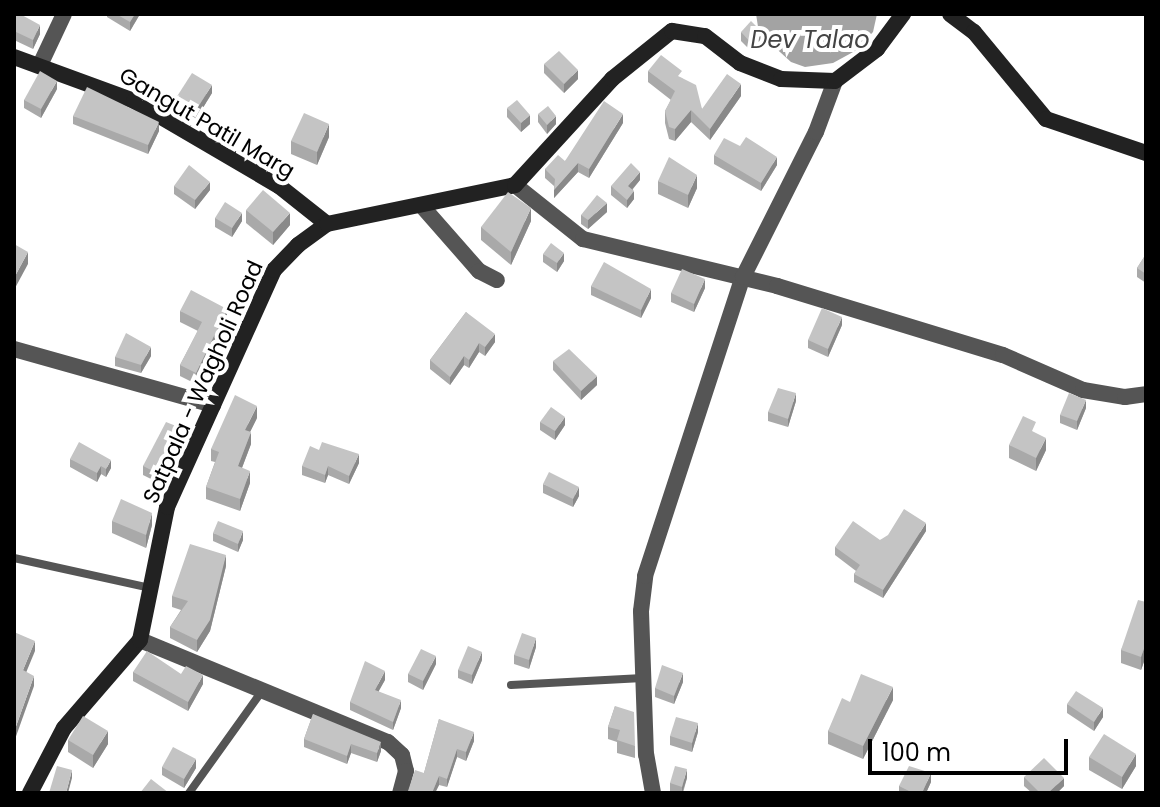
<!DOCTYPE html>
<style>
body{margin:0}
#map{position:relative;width:1160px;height:807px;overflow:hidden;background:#fff;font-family:Poppins,sans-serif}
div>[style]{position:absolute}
.water>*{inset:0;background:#a3a3a3}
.lane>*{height:8px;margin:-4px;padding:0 4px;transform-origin:4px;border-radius:4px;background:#555}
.street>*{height:16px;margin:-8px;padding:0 8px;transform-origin:8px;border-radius:8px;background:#555}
.secondary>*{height:16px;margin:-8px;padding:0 8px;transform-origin:8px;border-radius:8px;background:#222}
.wall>*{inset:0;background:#a9a9a9}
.shaded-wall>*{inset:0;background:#898989}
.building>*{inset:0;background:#c4c4c4}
span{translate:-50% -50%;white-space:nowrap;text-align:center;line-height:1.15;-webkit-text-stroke:8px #fff;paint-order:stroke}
.street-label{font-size:22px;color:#000}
.water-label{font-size:24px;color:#444;font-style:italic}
.frame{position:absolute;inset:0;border:16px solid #000;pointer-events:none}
.scale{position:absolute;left:868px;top:739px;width:200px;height:36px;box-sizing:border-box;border:4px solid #000;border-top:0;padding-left:10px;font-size:24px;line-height:28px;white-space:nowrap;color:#000;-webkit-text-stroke:6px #fff;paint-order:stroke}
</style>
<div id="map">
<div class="water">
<i style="clip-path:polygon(756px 14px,877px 14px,873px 32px,855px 51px,833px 63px,805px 67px,791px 62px,759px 33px)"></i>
</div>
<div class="lane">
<i style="left:14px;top:558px;width:139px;rotate:12.4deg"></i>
<i style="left:511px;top:685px;width:132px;rotate:-3deg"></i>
<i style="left:189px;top:793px;width:125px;rotate:-54.4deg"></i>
</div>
<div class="street">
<i style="left:40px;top:65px;width:56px;rotate:-64.8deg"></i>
<i style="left:515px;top:185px;width:87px;rotate:38.5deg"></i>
<i style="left:583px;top:239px;width:200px;rotate:13.6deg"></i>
<i style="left:777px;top:286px;width:236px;rotate:17deg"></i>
<i style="left:1003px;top:355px;width:87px;rotate:23.6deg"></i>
<i style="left:1083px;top:390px;width:43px;rotate:9.5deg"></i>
<i style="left:1125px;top:397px;width:21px;rotate:-8deg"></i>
<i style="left:421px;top:205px;width:88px;rotate:48.7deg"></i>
<i style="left:479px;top:271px;width:20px;rotate:27deg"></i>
<i style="left:14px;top:349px;width:207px;rotate:15.7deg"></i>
<i style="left:140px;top:640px;width:268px;rotate:22.4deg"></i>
<i style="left:388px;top:742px;width:19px;rotate:43deg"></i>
<i style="left:402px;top:755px;width:16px;rotate:76deg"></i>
<i style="left:406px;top:771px;width:23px;rotate:105deg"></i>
<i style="left:653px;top:793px;width:39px;rotate:-100deg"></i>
<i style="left:646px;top:755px;width:144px;rotate:-92deg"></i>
<i style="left:641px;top:611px;width:35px;rotate:-83deg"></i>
<i style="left:645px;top:576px;width:315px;rotate:-71.9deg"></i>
<i style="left:743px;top:277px;width:162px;rotate:-63.3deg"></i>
<i style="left:816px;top:132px;width:54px;rotate:-69.6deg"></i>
</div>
<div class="secondary">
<i style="left:950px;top:14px;width:30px;rotate:37deg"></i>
<i style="left:974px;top:32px;width:113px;rotate:50.4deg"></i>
<i style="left:1046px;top:119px;width:106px;rotate:18.8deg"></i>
<i style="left:14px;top:57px;width:128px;rotate:20.1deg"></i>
<i style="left:134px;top:101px;width:168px;rotate:30.4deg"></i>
<i style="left:279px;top:186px;width:61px;rotate:38.4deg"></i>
<i style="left:30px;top:793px;width:73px;rotate:-62.4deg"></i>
<i style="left:64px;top:728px;width:116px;rotate:-49.2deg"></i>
<i style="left:140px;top:640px;width:136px;rotate:-78.5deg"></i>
<i style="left:167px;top:507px;width:260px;rotate:-65.7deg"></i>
<i style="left:274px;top:270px;width:35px;rotate:-46deg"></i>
<i style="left:298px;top:245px;width:36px;rotate:-36deg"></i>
<i style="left:327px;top:224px;width:192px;rotate:-11.7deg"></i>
<i style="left:515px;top:185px;width:144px;rotate:-47.5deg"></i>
<i style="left:612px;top:79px;width:77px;rotate:-38.7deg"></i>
<i style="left:672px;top:31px;width:33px;rotate:9deg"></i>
<i style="left:705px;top:36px;width:44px;rotate:37.6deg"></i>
<i style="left:740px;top:63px;width:44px;rotate:21.3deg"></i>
<i style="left:781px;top:79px;width:54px;rotate:2.1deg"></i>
<i style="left:835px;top:81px;width:53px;rotate:-37.3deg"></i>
<i style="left:877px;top:49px;width:44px;rotate:-53.4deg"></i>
</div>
<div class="wall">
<i style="clip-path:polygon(14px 14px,40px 34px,33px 49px,14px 40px)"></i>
<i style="clip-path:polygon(107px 14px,140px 14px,130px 31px,107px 17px)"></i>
<i style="clip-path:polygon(741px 32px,763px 42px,752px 52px,741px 41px)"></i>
<i style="clip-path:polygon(544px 64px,578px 79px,564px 93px,544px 73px)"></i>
<i style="clip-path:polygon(648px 71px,682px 78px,702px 109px,741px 96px,710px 140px,691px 122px,675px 141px,669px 139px,665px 123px,665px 111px,671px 100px,648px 82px)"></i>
<i style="clip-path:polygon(57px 89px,41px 118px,24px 108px,24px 100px)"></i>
<i style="clip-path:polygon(212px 93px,196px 119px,176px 107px,176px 98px)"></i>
<i style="clip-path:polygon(507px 108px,530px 124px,521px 132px,507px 117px)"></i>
<i style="clip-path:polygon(538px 114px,556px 124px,547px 134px,538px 122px)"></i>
<i style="clip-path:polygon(73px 116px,159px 131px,148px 154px,73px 124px)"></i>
<i style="clip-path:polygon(623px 123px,589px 178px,578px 172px,554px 198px,554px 186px,545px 178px,545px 169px,565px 161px)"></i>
<i style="clip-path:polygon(329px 137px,317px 165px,291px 154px,291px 141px)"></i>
<i style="clip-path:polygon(714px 155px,777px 165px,761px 191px,714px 164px)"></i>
<i style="clip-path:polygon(640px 180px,633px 189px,634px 199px,627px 208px,611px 195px,611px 186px)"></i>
<i style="clip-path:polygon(658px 181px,697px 188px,688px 208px,658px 194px)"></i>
<i style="clip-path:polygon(174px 186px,210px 190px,195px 209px,174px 194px)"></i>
<i style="clip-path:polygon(246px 210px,290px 225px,273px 245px,246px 223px)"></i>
<i style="clip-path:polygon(607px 212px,588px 229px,581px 224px,581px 215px)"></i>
<i style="clip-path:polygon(215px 218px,242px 221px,232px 237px,215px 227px)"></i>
<i style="clip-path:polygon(531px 221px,511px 265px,481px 240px,481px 227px)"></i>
<i style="clip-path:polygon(543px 254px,564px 261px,557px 272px,543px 262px)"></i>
<i style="clip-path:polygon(1146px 254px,1146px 283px,1137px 277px,1137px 268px)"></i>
<i style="clip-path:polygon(591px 286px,651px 298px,641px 318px,591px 295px)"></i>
<i style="clip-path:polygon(705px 288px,694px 312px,671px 302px,671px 293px)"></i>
<i style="clip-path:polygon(180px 311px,227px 320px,196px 384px,180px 376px,180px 365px,198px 331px,180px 322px)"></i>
<i style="clip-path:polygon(466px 312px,495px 342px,485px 356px,479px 352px,469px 368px,464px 365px,450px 385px,430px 369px,430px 360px)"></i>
<i style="clip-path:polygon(842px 325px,828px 357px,808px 348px,808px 340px)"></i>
<i style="clip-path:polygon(151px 356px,141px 373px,115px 366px,115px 357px)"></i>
<i style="clip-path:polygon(553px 361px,597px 385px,581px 400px,553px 370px)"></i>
<i style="clip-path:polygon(796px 401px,788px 427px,768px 421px,768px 412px)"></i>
<i style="clip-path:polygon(1086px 408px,1077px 430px,1060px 423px,1060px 415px)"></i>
<i style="clip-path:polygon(257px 418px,250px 432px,251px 444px,242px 468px,250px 483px,240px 511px,206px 499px,206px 487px,215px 462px,211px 461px,211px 449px)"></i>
<i style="clip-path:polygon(540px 422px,565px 425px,555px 440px,540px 430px)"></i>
<i style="clip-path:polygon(186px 438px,165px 486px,143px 475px,143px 466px)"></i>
<i style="clip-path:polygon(1009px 445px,1046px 450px,1036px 471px,1009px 458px)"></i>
<i style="clip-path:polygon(70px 459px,111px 468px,106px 477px,101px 474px,97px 482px,70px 467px)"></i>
<i style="clip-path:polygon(359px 463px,349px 484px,328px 475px,325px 483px,302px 475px,302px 466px)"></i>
<i style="clip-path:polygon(543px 484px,579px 496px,573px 507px,543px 493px)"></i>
<i style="clip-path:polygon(112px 521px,152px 525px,146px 548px,112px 533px)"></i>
<i style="clip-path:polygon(926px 531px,883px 598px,854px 582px,854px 574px,856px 571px,835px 555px,835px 547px,880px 540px)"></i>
<i style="clip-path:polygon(213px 533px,243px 540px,238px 552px,213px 541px)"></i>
<i style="clip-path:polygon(226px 566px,210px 631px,197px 652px,170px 638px,170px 627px,181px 610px,172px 607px,172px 596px)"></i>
<i style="clip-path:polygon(1146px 602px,1146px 656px,1141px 670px,1121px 663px,1121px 650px)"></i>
<i style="clip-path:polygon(536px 647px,529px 669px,514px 664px,514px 655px)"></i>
<i style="clip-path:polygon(482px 660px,472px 684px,458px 678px,458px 670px)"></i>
<i style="clip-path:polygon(436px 664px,423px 690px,408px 682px,408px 674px)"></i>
<i style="clip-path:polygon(133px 672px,181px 674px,203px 684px,188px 711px,133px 681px)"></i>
<i style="clip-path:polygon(385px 680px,378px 691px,401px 708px,393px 730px,350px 710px,350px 702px)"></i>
<i style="clip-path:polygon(683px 682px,674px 704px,655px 697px,655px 688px)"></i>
<i style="clip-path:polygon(893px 700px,863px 759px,828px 744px,828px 731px,850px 702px)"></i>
<i style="clip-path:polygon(1067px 704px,1103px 717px,1094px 731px,1067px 713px)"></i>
<i style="clip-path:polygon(615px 706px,635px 746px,635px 758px,617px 753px,617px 742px,608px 739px,608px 727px)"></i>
<i style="clip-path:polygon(313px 714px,381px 751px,377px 762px,351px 753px,347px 764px,304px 747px,304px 739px)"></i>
<i style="clip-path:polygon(439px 719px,474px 741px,466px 761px,457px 757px,447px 787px,439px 785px,435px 793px,408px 793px,424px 773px)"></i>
<i style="clip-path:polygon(698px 732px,692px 752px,670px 745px,670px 736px)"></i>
<i style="clip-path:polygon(68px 740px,108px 744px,93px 768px,68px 752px)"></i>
<i style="clip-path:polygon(1089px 757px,1136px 766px,1122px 789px,1089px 770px)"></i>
<i style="clip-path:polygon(162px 767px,196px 768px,184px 788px,162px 775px)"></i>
<i style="clip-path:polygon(1024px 777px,1064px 786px,1057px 793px,1032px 793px,1024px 786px)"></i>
<i style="clip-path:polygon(687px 778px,683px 793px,670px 792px,670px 783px)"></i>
<i style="clip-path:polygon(931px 782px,926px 793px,899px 793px,899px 786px)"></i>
</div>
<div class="shaded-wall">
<i style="clip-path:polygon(135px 14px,140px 14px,130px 31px,130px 22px)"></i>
<i style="clip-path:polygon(40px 25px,40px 34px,33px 49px,33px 40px)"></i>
<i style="clip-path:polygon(763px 33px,763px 42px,752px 52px,752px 44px)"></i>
<i style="clip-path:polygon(578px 70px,578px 79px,564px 93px,564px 84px)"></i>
<i style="clip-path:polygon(57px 81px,57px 89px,41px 118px,41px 109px)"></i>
<i style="clip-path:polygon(741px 84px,741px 96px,710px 140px,710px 129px)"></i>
<i style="clip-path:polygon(212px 85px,212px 93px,196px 119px,196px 110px)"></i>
<i style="clip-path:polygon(691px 110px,691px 122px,675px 141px,675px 129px)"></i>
<i style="clip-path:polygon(623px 114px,623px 123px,589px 178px,589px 169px)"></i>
<i style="clip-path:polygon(530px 115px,530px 124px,521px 132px,521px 123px)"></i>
<i style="clip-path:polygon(556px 116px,556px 124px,547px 134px,547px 125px)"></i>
<i style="clip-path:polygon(159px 122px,159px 131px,148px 154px,148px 145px)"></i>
<i style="clip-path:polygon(329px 124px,329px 137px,317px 165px,317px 152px)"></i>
<i style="clip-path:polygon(777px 157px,777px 165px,761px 191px,761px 183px)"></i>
<i style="clip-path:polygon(578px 163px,578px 172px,554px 198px,554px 190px)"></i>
<i style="clip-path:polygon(640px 172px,640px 180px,628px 194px,628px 186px)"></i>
<i style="clip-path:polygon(697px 175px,697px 188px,688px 208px,688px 195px)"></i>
<i style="clip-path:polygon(210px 182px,210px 190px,195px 209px,195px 200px)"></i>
<i style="clip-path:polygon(634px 191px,634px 199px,627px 208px,627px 200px)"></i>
<i style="clip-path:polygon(607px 203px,607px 212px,588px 229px,588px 220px)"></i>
<i style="clip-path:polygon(531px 208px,531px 221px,511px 265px,511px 252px)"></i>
<i style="clip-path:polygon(242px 213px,242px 221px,232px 237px,232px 228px)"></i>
<i style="clip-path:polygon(290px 213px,290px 225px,273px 245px,273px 232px)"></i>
<i style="clip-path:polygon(28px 252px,28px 264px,14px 290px,14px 278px)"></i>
<i style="clip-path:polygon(564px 253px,564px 261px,557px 272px,557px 263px)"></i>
<i style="clip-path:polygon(705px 279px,705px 288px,694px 312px,694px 304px)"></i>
<i style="clip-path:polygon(651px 289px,651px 298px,641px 318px,641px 310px)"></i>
<i style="clip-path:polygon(227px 309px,227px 320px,196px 384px,196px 373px)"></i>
<i style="clip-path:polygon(842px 317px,842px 325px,828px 357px,828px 349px)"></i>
<i style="clip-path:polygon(495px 334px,495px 342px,485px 356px,485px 347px)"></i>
<i style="clip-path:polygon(479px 343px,479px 352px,469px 368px,469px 360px)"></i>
<i style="clip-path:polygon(151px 347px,151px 356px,141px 373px,141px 365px)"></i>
<i style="clip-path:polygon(464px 356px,464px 365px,450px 385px,450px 377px)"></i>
<i style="clip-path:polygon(597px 376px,597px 385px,581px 400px,581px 391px)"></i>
<i style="clip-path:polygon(796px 393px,796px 401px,788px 427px,788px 419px)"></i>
<i style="clip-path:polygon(1086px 400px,1086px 408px,1077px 430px,1077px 421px)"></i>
<i style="clip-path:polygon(257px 406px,257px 418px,245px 442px,245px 430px)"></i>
<i style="clip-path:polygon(565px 417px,565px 425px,555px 440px,555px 431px)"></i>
<i style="clip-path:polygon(186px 430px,186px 438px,165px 486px,165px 477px)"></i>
<i style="clip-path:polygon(251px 432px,251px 444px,238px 478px,238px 466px)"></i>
<i style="clip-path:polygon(1046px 438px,1046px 450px,1036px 471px,1036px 458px)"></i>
<i style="clip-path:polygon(359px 454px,359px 463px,349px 484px,349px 476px)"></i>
<i style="clip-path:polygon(111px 460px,111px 468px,106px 477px,106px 469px)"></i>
<i style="clip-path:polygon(101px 466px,101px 474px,97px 482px,97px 473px)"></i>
<i style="clip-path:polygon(328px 466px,328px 475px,325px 483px,325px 475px)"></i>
<i style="clip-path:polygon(250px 471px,250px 483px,240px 511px,240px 499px)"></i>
<i style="clip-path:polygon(579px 487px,579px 496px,573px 507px,573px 499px)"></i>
<i style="clip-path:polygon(152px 513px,152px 525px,146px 548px,146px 535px)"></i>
<i style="clip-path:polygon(926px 523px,926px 531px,883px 598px,883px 590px)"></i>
<i style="clip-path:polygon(243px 531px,243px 540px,238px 552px,238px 544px)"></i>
<i style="clip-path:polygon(226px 555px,226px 566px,210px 631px,197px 652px,197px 640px)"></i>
<i style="clip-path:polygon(536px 638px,536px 647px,529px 669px,529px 660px)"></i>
<i style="clip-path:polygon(35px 641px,35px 651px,23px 680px,23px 670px)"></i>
<i style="clip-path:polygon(1146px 643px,1146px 656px,1141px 670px,1141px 657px)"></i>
<i style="clip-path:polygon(482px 652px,482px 660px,472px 684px,472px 675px)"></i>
<i style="clip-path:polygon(436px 656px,436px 664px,423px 690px,423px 681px)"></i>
<i style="clip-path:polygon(385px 671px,385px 680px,375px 698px,375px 690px)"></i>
<i style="clip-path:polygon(683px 673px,683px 682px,674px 704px,674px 696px)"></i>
<i style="clip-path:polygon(203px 675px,203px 684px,188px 711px,188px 702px)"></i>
<i style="clip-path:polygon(34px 676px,34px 686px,14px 742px,14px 732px)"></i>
<i style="clip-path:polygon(893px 687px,893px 700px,863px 759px,863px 746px)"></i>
<i style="clip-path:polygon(401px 700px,401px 708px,393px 730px,393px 722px)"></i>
<i style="clip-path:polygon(1103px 708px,1103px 717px,1094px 731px,1094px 722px)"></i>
<i style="clip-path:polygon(698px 723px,698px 732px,692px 752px,692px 743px)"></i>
<i style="clip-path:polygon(108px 731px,108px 744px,93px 768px,93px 755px)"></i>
<i style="clip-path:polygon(474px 732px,474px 741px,466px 761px,466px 752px)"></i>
<i style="clip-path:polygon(381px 742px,381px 751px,377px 762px,377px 753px)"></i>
<i style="clip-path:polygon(351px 744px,351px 753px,347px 764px,347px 756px)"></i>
<i style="clip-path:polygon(457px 749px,457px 757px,447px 787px,447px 779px)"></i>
<i style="clip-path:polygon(1136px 754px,1136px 766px,1122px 789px,1122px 777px)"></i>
<i style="clip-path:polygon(196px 759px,196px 768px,184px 788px,184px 779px)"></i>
<i style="clip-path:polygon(687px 769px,687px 778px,682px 793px,682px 787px)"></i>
<i style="clip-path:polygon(72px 770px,72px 778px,68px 793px,66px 793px)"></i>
<i style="clip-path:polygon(931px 773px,931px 782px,926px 793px,922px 793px)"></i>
<i style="clip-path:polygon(439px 776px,439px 785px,435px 793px,432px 793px)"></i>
<i style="clip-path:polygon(1064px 778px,1064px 786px,1057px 793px,1048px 793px)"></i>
</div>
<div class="building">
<i style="clip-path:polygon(14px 14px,20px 14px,40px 25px,33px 40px,14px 31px)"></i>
<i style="clip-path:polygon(116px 14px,135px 14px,130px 22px)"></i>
<i style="clip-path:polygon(751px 21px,763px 33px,752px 44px,741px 32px)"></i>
<i style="clip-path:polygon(559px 51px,578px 70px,564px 84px,544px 64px)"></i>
<i style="clip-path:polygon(661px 55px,682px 71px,678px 76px,696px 85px,702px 109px,727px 74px,741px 84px,710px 129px,691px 110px,675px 129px,669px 127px,665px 111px,675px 91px,648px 71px)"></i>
<i style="clip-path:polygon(40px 71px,57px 81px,41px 109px,24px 100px)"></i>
<i style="clip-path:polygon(192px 73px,212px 85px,196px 110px,176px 98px)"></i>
<i style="clip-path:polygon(87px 87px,159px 122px,148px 145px,73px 116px)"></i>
<i style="clip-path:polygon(517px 100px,530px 115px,521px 123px,507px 108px)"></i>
<i style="clip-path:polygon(604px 101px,623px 114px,589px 169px,578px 163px,554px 190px,555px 179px,545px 169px,558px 155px,565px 161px)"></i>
<i style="clip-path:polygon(548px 106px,556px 116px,547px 125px,538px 114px)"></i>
<i style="clip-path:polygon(304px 113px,329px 124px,317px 152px,291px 141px)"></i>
<i style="clip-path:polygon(746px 137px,777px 157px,761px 183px,714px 155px,724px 138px,740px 146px)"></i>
<i style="clip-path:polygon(669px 157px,697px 175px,688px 195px,658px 181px)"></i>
<i style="clip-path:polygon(631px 163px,640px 172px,628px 186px,634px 191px,627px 200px,611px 186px)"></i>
<i style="clip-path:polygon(189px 165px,210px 182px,195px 200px,174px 186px)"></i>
<i style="clip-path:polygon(263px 190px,290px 213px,273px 232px,246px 210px)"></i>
<i style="clip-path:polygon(508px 192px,531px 208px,511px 252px,481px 227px)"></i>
<i style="clip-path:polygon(597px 195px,607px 203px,588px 220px,581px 215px)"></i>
<i style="clip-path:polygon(225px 202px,242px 213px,232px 228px,215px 218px)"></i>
<i style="clip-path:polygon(551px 243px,564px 253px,557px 263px,543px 254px)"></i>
<i style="clip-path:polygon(14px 244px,28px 252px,14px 278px)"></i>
<i style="clip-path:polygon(1146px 254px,1146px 274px,1137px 268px)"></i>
<i style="clip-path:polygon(604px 262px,651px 289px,641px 310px,591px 286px)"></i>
<i style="clip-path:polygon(682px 269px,705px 279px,694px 304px,671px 293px)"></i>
<i style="clip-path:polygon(191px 290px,227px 309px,196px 373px,180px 365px,202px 322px,180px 311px)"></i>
<i style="clip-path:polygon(822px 308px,842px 317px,828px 349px,808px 340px)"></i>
<i style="clip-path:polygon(466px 312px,495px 334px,485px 347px,479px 343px,469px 360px,464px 356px,450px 377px,430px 360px)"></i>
<i style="clip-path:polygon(126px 333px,151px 347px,141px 365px,115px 357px)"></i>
<i style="clip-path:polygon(569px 349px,597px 376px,581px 391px,553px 361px)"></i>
<i style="clip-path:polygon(778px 388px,796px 393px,788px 419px,768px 412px)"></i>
<i style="clip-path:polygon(1069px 393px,1086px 400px,1077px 421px,1060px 415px)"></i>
<i style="clip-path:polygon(235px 395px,257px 406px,245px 430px,251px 432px,238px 466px,250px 471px,240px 499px,206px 487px,219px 452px,211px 449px)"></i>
<i style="clip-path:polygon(551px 407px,565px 417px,555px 431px,540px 422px)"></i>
<i style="clip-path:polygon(1023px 416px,1036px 422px,1032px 431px,1046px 438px,1036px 458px,1009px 445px)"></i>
<i style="clip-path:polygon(166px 422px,186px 430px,165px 477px,143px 466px)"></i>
<i style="clip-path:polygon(79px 442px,111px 460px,106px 469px,101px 466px,97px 473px,70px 459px)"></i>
<i style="clip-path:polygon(322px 442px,359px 454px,349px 476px,328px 466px,325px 475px,302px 466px,310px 446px,319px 450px)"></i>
<i style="clip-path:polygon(549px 472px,579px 487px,573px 499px,543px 484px)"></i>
<i style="clip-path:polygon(121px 499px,152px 513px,146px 535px,112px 521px)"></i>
<i style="clip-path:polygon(904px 509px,926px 523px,883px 590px,854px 574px,860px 565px,835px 547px,853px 521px,880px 540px,888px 535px)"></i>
<i style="clip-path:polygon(218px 521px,243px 531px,238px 544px,213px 533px)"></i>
<i style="clip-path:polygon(190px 544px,226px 555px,210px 620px,197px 640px,170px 627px,188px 601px,172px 596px)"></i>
<i style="clip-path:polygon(1138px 600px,1146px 602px,1146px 643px,1141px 657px,1121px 650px)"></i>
<i style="clip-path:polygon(14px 632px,35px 641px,23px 670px,34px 676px,14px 732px)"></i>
<i style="clip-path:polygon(522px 633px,536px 638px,529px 660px,514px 655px)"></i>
<i style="clip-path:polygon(468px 646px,482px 652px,472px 675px,458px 670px)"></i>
<i style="clip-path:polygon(421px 649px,436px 656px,423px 681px,408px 674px)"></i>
<i style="clip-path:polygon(147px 651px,181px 674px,186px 666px,203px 675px,188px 702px,133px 672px)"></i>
<i style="clip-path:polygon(365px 661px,385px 671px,375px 690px,401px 700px,393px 722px,350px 702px)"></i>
<i style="clip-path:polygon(662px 665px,683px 673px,674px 696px,655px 688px)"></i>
<i style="clip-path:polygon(861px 674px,893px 687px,863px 746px,828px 731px,842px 698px,850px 702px)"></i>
<i style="clip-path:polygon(1076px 691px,1103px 708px,1094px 722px,1067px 704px)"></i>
<i style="clip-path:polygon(615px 706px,634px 712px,635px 746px,617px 740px,620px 730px,608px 727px)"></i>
<i style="clip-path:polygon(313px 714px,381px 742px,377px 753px,351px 744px,347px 756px,304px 739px)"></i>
<i style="clip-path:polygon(83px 716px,108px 731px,93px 755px,68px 740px)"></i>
<i style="clip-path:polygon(676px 717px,698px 723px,692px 743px,670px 736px)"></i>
<i style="clip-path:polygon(439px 719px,474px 732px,466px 752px,457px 749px,447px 779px,439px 776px,432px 793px,412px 793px,408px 791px,415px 770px,424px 773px)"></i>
<i style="clip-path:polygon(1104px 734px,1136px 754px,1122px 777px,1089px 757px)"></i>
<i style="clip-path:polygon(173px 747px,196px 759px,184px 779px,162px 767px)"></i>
<i style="clip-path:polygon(1044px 758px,1064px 778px,1048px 793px,1040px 793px,1024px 777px)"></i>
<i style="clip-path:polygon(57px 766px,72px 770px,66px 793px,49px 793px)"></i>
<i style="clip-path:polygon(675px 766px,687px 769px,682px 787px,670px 783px)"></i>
<i style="clip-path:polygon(909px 766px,931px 773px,922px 793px,913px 793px,899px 786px)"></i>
<i style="clip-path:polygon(151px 779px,169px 793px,140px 793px)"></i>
</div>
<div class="street-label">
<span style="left:207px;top:123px;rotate:30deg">Gangut Patil Marg</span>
<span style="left:203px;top:382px;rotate:-66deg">Satpala - Wagholi Road</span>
</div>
<div class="water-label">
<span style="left:810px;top:40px">Dev Talao</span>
</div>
<div class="frame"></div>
<div class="scale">100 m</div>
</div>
